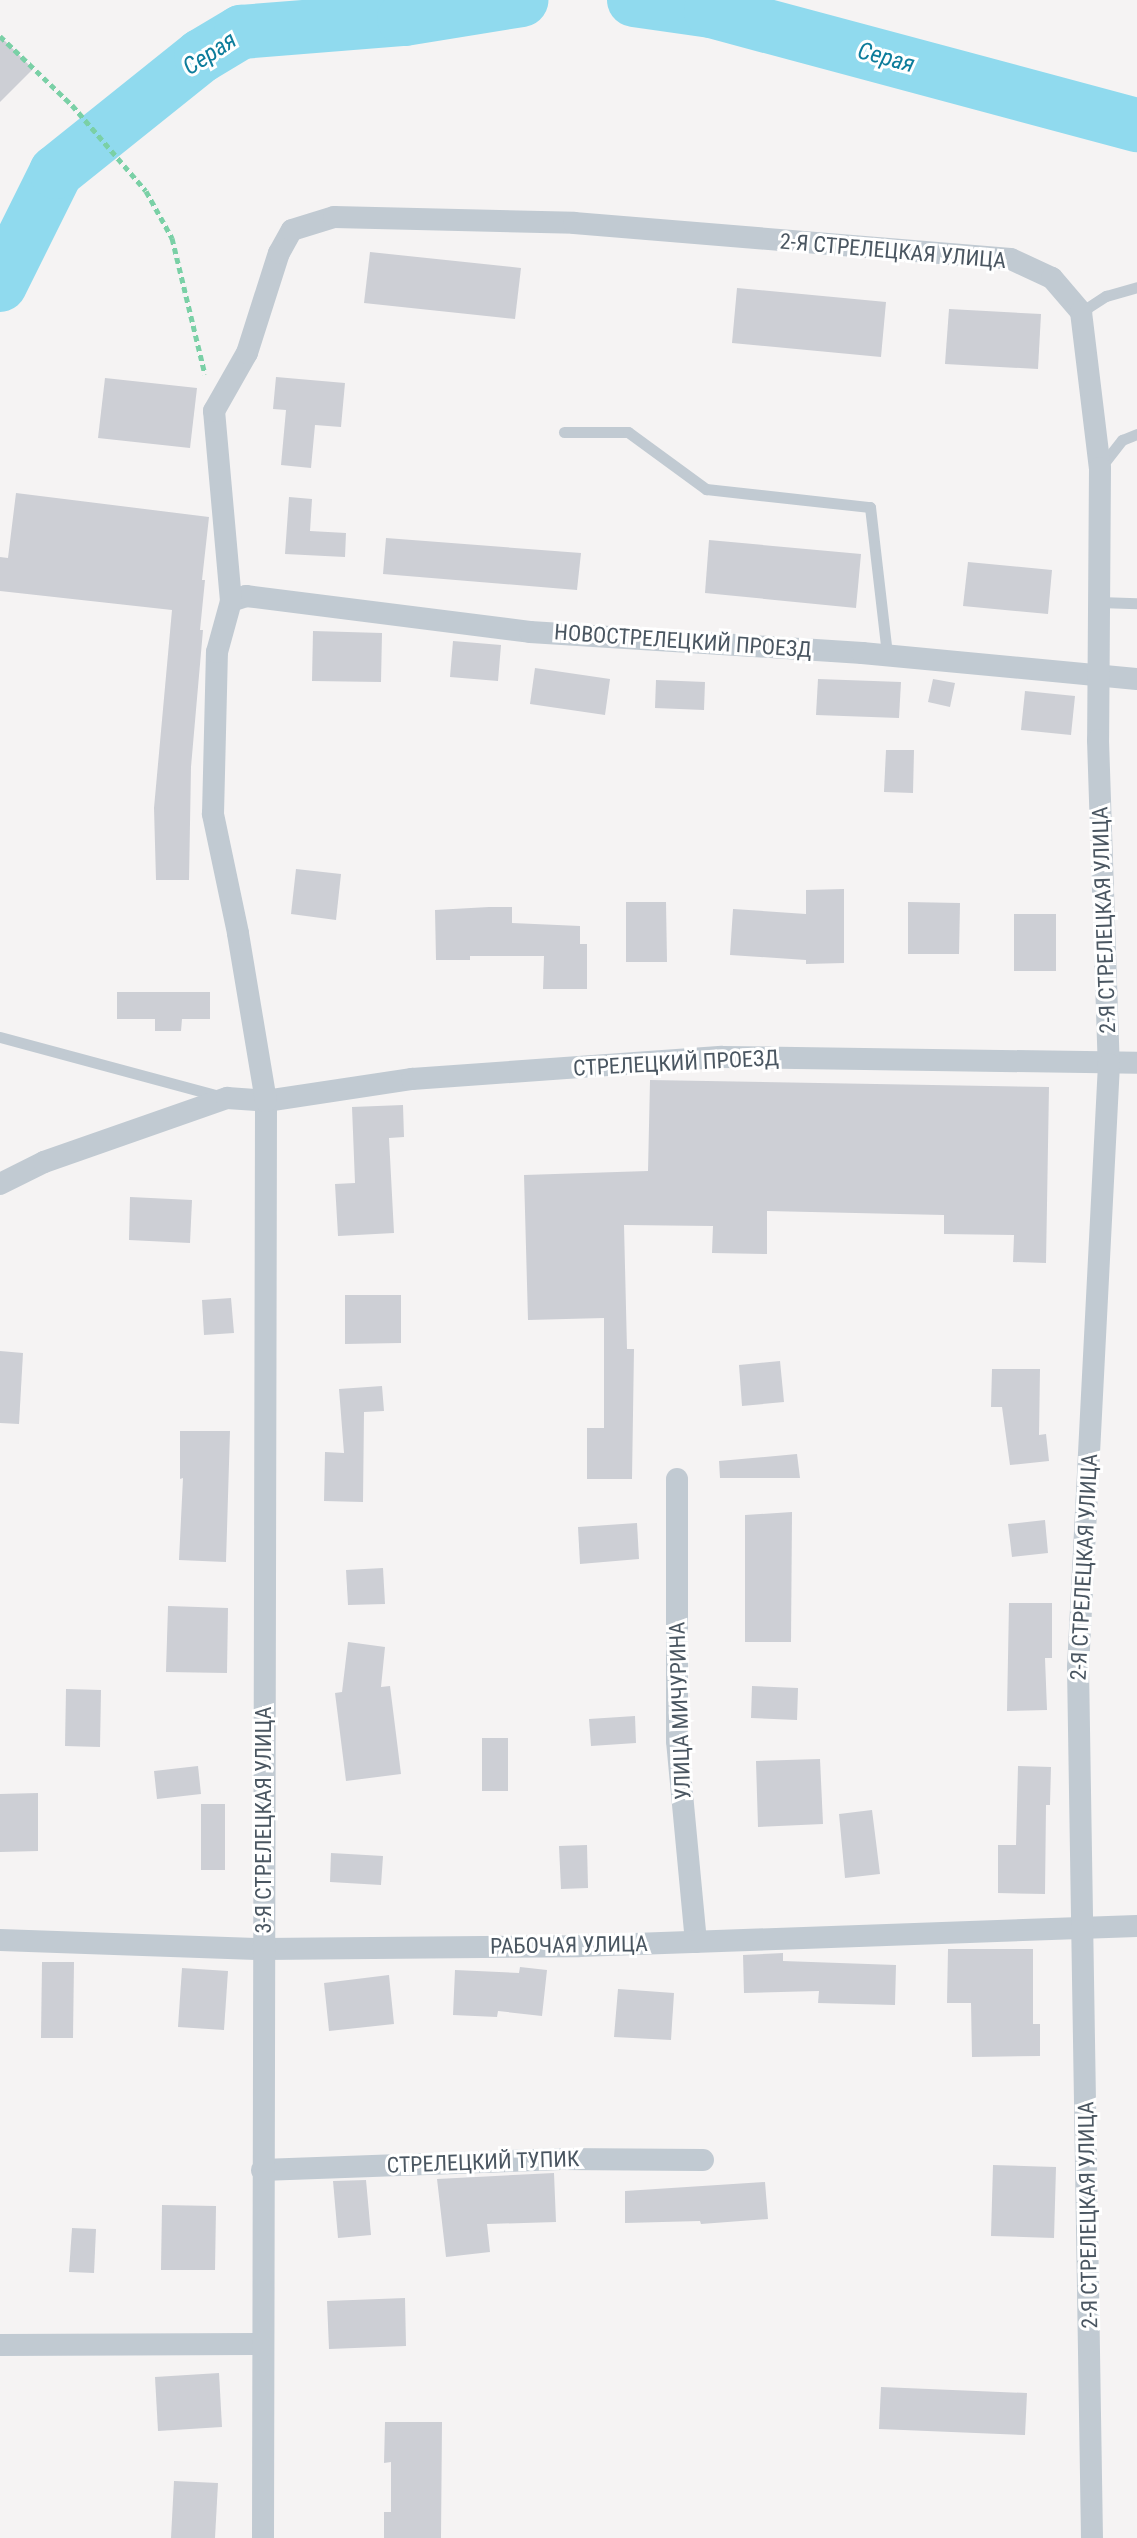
<!DOCTYPE html>
<meta charset="utf-8">
<style>
body{margin:0}
#map{position:relative;width:1137px;height:2538px;overflow:hidden;background:#f5f3f3;font-family:"Roboto Condensed",sans-serif}
div>[style]{position:absolute}
.river>*{height:54px;margin:-27px;padding:0 27px;transform-origin:27px;border-radius:27px;background:#90daee}
.building>*{inset:0;background:#cdcfd5}
.path>*{height:5px;margin-top:-2.5px;transform-origin:0;background:repeating-linear-gradient(90deg,#7ad0a6 0 6px,transparent 0 10px)}
.lane>*{height:11px;margin:-5.5px;padding:0 5.5px;transform-origin:5.5px;border-radius:5.5px;background:#c1cad2}
.street>*{height:22px;margin:-11px;padding:0 11px;transform-origin:11px;border-radius:11px;background:#c1cad2}
span{translate:-50% -50%;white-space:nowrap;text-align:center;line-height:1.15;-webkit-text-stroke:6px #fff;paint-order:stroke}
.street-label{font-size:22px;color:#4a5661}
.water-label{font-size:24px;color:#0c7c9b;font-style:italic}
</style>
<div id="map">
<div class="river">
<i style="left:634px;top:0;width:78px;rotate:8.1deg"></i>
<i style="left:711px;top:11px;width:441px;rotate:15deg"></i>
<i style="left:0;top:285px;width:126px;rotate:-63.6deg"></i>
<i style="left:56px;top:172px;width:186px;rotate:-38.7deg"></i>
<i style="left:201px;top:56px;width:47px;rotate:-31deg"></i>
<i style="left:241px;top:32px;width:164px;rotate:-4.6deg"></i>
<i style="left:404px;top:19px;width:119px;rotate:-9.2deg"></i>
</div>
<div class="building">
<i style="clip-path:polygon(0 36px,33px 69px,0 102px)"></i>
<i style="clip-path:polygon(370px 252px,521px 268px,515px 319px,364px 303px)"></i>
<i style="clip-path:polygon(737px 288px,886px 302px,881px 357px,732px 343px)"></i>
<i style="clip-path:polygon(949px 309px,1041px 314px,1038px 369px,945px 364px)"></i>
<i style="clip-path:polygon(276px 377px,345px 383px,341px 427px,315px 425px,311px 468px,281px 465px,286px 410px,273px 409px)"></i>
<i style="clip-path:polygon(105px 378px,197px 388px,190px 448px,98px 438px)"></i>
<i style="clip-path:polygon(16px 493px,209px 517px,202px 580px,205px 580px,200px 630px,203px 630px,191px 767px,189px 880px,156px 880px,154px 808px,172px 610px,0 591px,0 557px,8px 558px)"></i>
<i style="clip-path:polygon(289px 497px,312px 499px,310px 531px,346px 533px,345px 557px,285px 554px)"></i>
<i style="clip-path:polygon(386px 538px,581px 553px,577px 590px,383px 574px)"></i>
<i style="clip-path:polygon(709px 540px,861px 554px,856px 608px,705px 593px)"></i>
<i style="clip-path:polygon(968px 562px,1052px 570px,1048px 614px,963px 606px)"></i>
<i style="clip-path:polygon(313px 631px,382px 633px,381px 682px,312px 681px)"></i>
<i style="clip-path:polygon(453px 641px,501px 645px,498px 681px,450px 677px)"></i>
<i style="clip-path:polygon(535px 668px,610px 679px,605px 715px,530px 704px)"></i>
<i style="clip-path:polygon(818px 679px,901px 682px,899px 718px,816px 715px)"></i>
<i style="clip-path:polygon(933px 679px,955px 683px,950px 707px,928px 702px)"></i>
<i style="clip-path:polygon(656px 680px,705px 682px,704px 710px,655px 708px)"></i>
<i style="clip-path:polygon(1025px 691px,1075px 696px,1071px 735px,1021px 730px)"></i>
<i style="clip-path:polygon(886px 750px,914px 750px,913px 793px,884px 792px)"></i>
<i style="clip-path:polygon(296px 869px,341px 874px,336px 920px,291px 914px)"></i>
<i style="clip-path:polygon(844px 889px,844px 963px,806px 964px,806px 960px,730px 955px,733px 909px,806px 914px,806px 890px)"></i>
<i style="clip-path:polygon(626px 902px,666px 902px,667px 962px,626px 962px)"></i>
<i style="clip-path:polygon(908px 902px,960px 903px,959px 954px,908px 954px)"></i>
<i style="clip-path:polygon(489px 907px,512px 907px,512px 923px,580px 926px,580px 944px,587px 944px,587px 989px,543px 989px,544px 956px,470px 956px,470px 960px,436px 960px,435px 910px)"></i>
<i style="clip-path:polygon(1014px 914px,1056px 914px,1056px 971px,1014px 971px)"></i>
<i style="clip-path:polygon(117px 992px,210px 992px,210px 1019px,182px 1019px,181px 1031px,155px 1031px,155px 1019px,117px 1019px)"></i>
<i style="clip-path:polygon(650px 1080px,1049px 1087px,1046px 1263px,1013px 1262px,1014px 1235px,944px 1234px,944px 1215px,767px 1211px,767px 1254px,712px 1253px,713px 1226px,624px 1225px,627px 1349px,634px 1349px,632px 1479px,587px 1479px,587px 1428px,604px 1428px,604px 1318px,528px 1320px,524px 1175px,648px 1171px)"></i>
<i style="clip-path:polygon(403px 1105px,404px 1137px,389px 1138px,394px 1233px,338px 1236px,335px 1184px,355px 1183px,352px 1107px)"></i>
<i style="clip-path:polygon(130px 1197px,192px 1200px,190px 1243px,129px 1240px)"></i>
<i style="clip-path:polygon(345px 1295px,401px 1295px,401px 1343px,345px 1344px)"></i>
<i style="clip-path:polygon(231px 1298px,234px 1333px,204px 1335px,202px 1300px)"></i>
<i style="clip-path:polygon(0 1351px,23px 1353px,19px 1424px,0 1423px)"></i>
<i style="clip-path:polygon(780px 1361px,784px 1402px,742px 1406px,739px 1365px)"></i>
<i style="clip-path:polygon(992px 1369px,1040px 1369px,1039px 1435px,1046px 1434px,1049px 1461px,1010px 1465px,1002px 1407px,991px 1407px)"></i>
<i style="clip-path:polygon(382px 1386px,384px 1411px,364px 1412px,363px 1502px,324px 1501px,325px 1452px,344px 1453px,339px 1389px)"></i>
<i style="clip-path:polygon(180px 1431px,230px 1431px,226px 1562px,179px 1560px,183px 1478px,180px 1479px)"></i>
<i style="clip-path:polygon(797px 1454px,800px 1478px,720px 1478px,719px 1461px)"></i>
<i style="clip-path:polygon(792px 1512px,791px 1642px,745px 1642px,745px 1515px)"></i>
<i style="clip-path:polygon(1045px 1520px,1048px 1553px,1012px 1557px,1008px 1524px)"></i>
<i style="clip-path:polygon(637px 1523px,639px 1559px,580px 1564px,578px 1527px)"></i>
<i style="clip-path:polygon(383px 1568px,385px 1604px,348px 1605px,346px 1570px)"></i>
<i style="clip-path:polygon(1009px 1603px,1052px 1603px,1052px 1658px,1045px 1658px,1047px 1710px,1007px 1711px)"></i>
<i style="clip-path:polygon(168px 1606px,228px 1608px,227px 1673px,166px 1672px)"></i>
<i style="clip-path:polygon(348px 1642px,385px 1647px,381px 1687px,390px 1686px,401px 1774px,346px 1781px,335px 1693px,342px 1692px)"></i>
<i style="clip-path:polygon(752px 1686px,798px 1688px,797px 1720px,751px 1718px)"></i>
<i style="clip-path:polygon(66px 1689px,101px 1690px,100px 1747px,65px 1746px)"></i>
<i style="clip-path:polygon(635px 1716px,636px 1743px,591px 1746px,589px 1719px)"></i>
<i style="clip-path:polygon(482px 1738px,508px 1738px,508px 1791px,482px 1791px)"></i>
<i style="clip-path:polygon(820px 1759px,823px 1824px,758px 1827px,756px 1761px)"></i>
<i style="clip-path:polygon(198px 1766px,201px 1794px,157px 1799px,154px 1771px)"></i>
<i style="clip-path:polygon(1018px 1766px,1051px 1767px,1050px 1805px,1046px 1805px,1045px 1894px,998px 1893px,998px 1845px,1016px 1845px)"></i>
<i style="clip-path:polygon(38px 1793px,38px 1851px,0 1852px,0 1794px)"></i>
<i style="clip-path:polygon(201px 1804px,225px 1804px,225px 1870px,201px 1870px)"></i>
<i style="clip-path:polygon(872px 1810px,880px 1874px,845px 1878px,839px 1814px)"></i>
<i style="clip-path:polygon(587px 1845px,588px 1888px,561px 1889px,559px 1846px)"></i>
<i style="clip-path:polygon(331px 1853px,383px 1856px,381px 1885px,330px 1882px)"></i>
<i style="clip-path:polygon(948px 1949px,1033px 1949px,1033px 2024px,1040px 2024px,1040px 2056px,972px 2057px,971px 2003px,947px 2003px)"></i>
<i style="clip-path:polygon(783px 1953px,783px 1961px,896px 1965px,895px 2005px,818px 2003px,819px 1991px,744px 1993px,743px 1955px)"></i>
<i style="clip-path:polygon(42px 1962px,74px 1962px,73px 2038px,41px 2038px)"></i>
<i style="clip-path:polygon(520px 1967px,547px 1970px,542px 2016px,498px 2011px,497px 2017px,453px 2015px,455px 1970px,519px 1973px)"></i>
<i style="clip-path:polygon(182px 1968px,228px 1971px,224px 2030px,178px 2027px)"></i>
<i style="clip-path:polygon(389px 1975px,394px 2024px,329px 2031px,324px 1983px)"></i>
<i style="clip-path:polygon(618px 1989px,674px 1993px,671px 2040px,614px 2037px)"></i>
<i style="clip-path:polygon(993px 2165px,1056px 2167px,1054px 2238px,991px 2236px)"></i>
<i style="clip-path:polygon(554px 2173px,556px 2222px,487px 2224px,490px 2252px,446px 2257px,437px 2179px)"></i>
<i style="clip-path:polygon(366px 2180px,371px 2235px,338px 2238px,333px 2181px)"></i>
<i style="clip-path:polygon(765px 2182px,768px 2219px,701px 2224px,700px 2221px,625px 2223px,625px 2191px)"></i>
<i style="clip-path:polygon(162px 2205px,216px 2206px,215px 2270px,161px 2270px)"></i>
<i style="clip-path:polygon(72px 2228px,96px 2229px,94px 2273px,69px 2272px)"></i>
<i style="clip-path:polygon(405px 2298px,406px 2346px,329px 2349px,327px 2301px)"></i>
<i style="clip-path:polygon(219px 2373px,222px 2427px,158px 2431px,155px 2377px)"></i>
<i style="clip-path:polygon(881px 2387px,1027px 2393px,1025px 2435px,879px 2429px)"></i>
<i style="clip-path:polygon(385px 2422px,442px 2422px,441px 2538px,384px 2538px,384px 2512px,391px 2512px,391px 2462px,384px 2463px)"></i>
<i style="clip-path:polygon(174px 2481px,218px 2483px,215px 2538px,171px 2538px)"></i>
</div>
<div class="path">
<i style="left:0;top:36px;width:100px;rotate:43.8deg"></i>
<i style="left:72px;top:105px;width:113px;rotate:49.3deg"></i>
<i style="left:146px;top:191px;width:54px;rotate:61deg"></i>
<i style="left:172px;top:238px;width:140px;rotate:76.4deg"></i>
</div>
<div class="lane">
<i style="left:1081px;top:312px;width:30px;rotate:-33deg"></i>
<i style="left:1106px;top:296px;width:32px;rotate:-16deg"></i>
<i style="left:564px;top:432px;width:64px"></i>
<i style="left:628px;top:432px;width:97px;rotate:36.2deg"></i>
<i style="left:706px;top:489px;width:165px;rotate:6.3deg"></i>
<i style="left:870px;top:507px;width:149px;rotate:83.4deg"></i>
<i style="left:1100px;top:468px;width:36px;rotate:-52deg"></i>
<i style="left:1122px;top:440px;width:16px;rotate:-22deg"></i>
<i style="left:1099px;top:602px;width:38px;rotate:2deg"></i>
<i style="left:0;top:1037px;width:230px;rotate:15.1deg"></i>
</div>
<div class="street">
<i style="left:231px;top:601px;width:16px;rotate:-18deg"></i>
<i style="left:246px;top:596px;width:286px;rotate:7.2deg"></i>
<i style="left:530px;top:632px;width:333px;rotate:3.6deg"></i>
<i style="left:862px;top:653px;width:276px;rotate:5.4deg"></i>
<i style="left:0;top:1184px;width:49px;rotate:-26.6deg"></i>
<i style="left:44px;top:1162px;width:194px;rotate:-19.3deg"></i>
<i style="left:227px;top:1098px;width:39px;rotate:4deg"></i>
<i style="left:266px;top:1101px;width:148px;rotate:-8.6deg"></i>
<i style="left:412px;top:1079px;width:311px;rotate:-4.1deg"></i>
<i style="left:722px;top:1057px;width:415px;rotate:0.8deg"></i>
<i style="left:677px;top:1479px;width:262px;rotate:90deg"></i>
<i style="left:677px;top:1741px;width:202px;rotate:84.6deg"></i>
<i style="left:0;top:1940px;width:263px;rotate:2deg"></i>
<i style="left:263px;top:1949px;width:316px;rotate:-0.5deg"></i>
<i style="left:579px;top:1946px;width:558px;rotate:-2.05deg"></i>
<i style="left:262px;top:2170px;width:299px;rotate:-2.1deg"></i>
<i style="left:561px;top:2159px;width:142px;rotate:0.4deg"></i>
<i style="left:0;top:2345px;width:262px;rotate:-0.2deg"></i>
<i style="left:263px;top:2538px;width:1437px;rotate:-89.88deg"></i>
<i style="left:266px;top:1101px;width:170px;rotate:-99.5deg"></i>
<i style="left:238px;top:933px;width:122px;rotate:-101.9deg"></i>
<i style="left:213px;top:814px;width:162px;rotate:-88.6deg"></i>
<i style="left:217px;top:652px;width:53px;rotate:-74.6deg"></i>
<i style="left:231px;top:601px;width:191px;rotate:-95.1deg"></i>
<i style="left:214px;top:411px;width:67px;rotate:-60.4deg"></i>
<i style="left:247px;top:353px;width:105px;rotate:-72.3deg"></i>
<i style="left:279px;top:253px;width:26px;rotate:-61deg"></i>
<i style="left:292px;top:230px;width:44px;rotate:-17.2deg"></i>
<i style="left:334px;top:217px;width:240px;rotate:1.4deg"></i>
<i style="left:574px;top:223px;width:438px;rotate:4.7deg"></i>
<i style="left:1011px;top:259px;width:45px;rotate:24.9deg"></i>
<i style="left:1052px;top:278px;width:45px;rotate:49.5deg"></i>
<i style="left:1081px;top:312px;width:157px;rotate:83.1deg"></i>
<i style="left:1100px;top:468px;width:272px;rotate:90.4deg"></i>
<i style="left:1098px;top:740px;width:324px;rotate:88.1deg"></i>
<i style="left:1109px;top:1064px;width:604px;rotate:92.94deg"></i>
<i style="left:1078px;top:1667px;width:871px;rotate:89.08deg"></i>
</div>
<div class="street-label">
<span style="left:893px;top:251px;rotate:5deg">2-Я СТРЕЛЕЦКАЯ УЛИЦА</span>
<span style="left:683px;top:641px;rotate:4deg">НОВОСТРЕЛЕЦКИЙ ПРОЕЗД</span>
<span style="left:1104px;top:920px;rotate:-92deg">2-Я СТРЕЛЕЦКАЯ УЛИЦА</span>
<span style="left:676px;top:1063px;rotate:-3deg">СТРЕЛЕЦКИЙ ПРОЕЗД</span>
<span style="left:1084px;top:1567px;rotate:-87deg">2-Я СТРЕЛЕЦКАЯ УЛИЦА</span>
<span style="left:680px;top:1711px;rotate:-92deg">УЛИЦА МИЧУРИНА</span>
<span style="left:264px;top:1820px;rotate:-90deg">3-Я СТРЕЛЕЦКАЯ УЛИЦА</span>
<span style="left:569px;top:1945px;rotate:-1deg">РАБОЧАЯ УЛИЦА</span>
<span style="left:483px;top:2162px;rotate:-2deg">СТРЕЛЕЦКИЙ ТУПИК</span>
<span style="left:1088px;top:2215px;rotate:-91deg">2-Я СТРЕЛЕЦКАЯ УЛИЦА</span>
</div>
<div class="water-label">
<span style="left:210px;top:54px;rotate:-33deg">Серая</span>
<span style="left:886px;top:58px;rotate:15deg">Серая</span>
</div>
</div>
